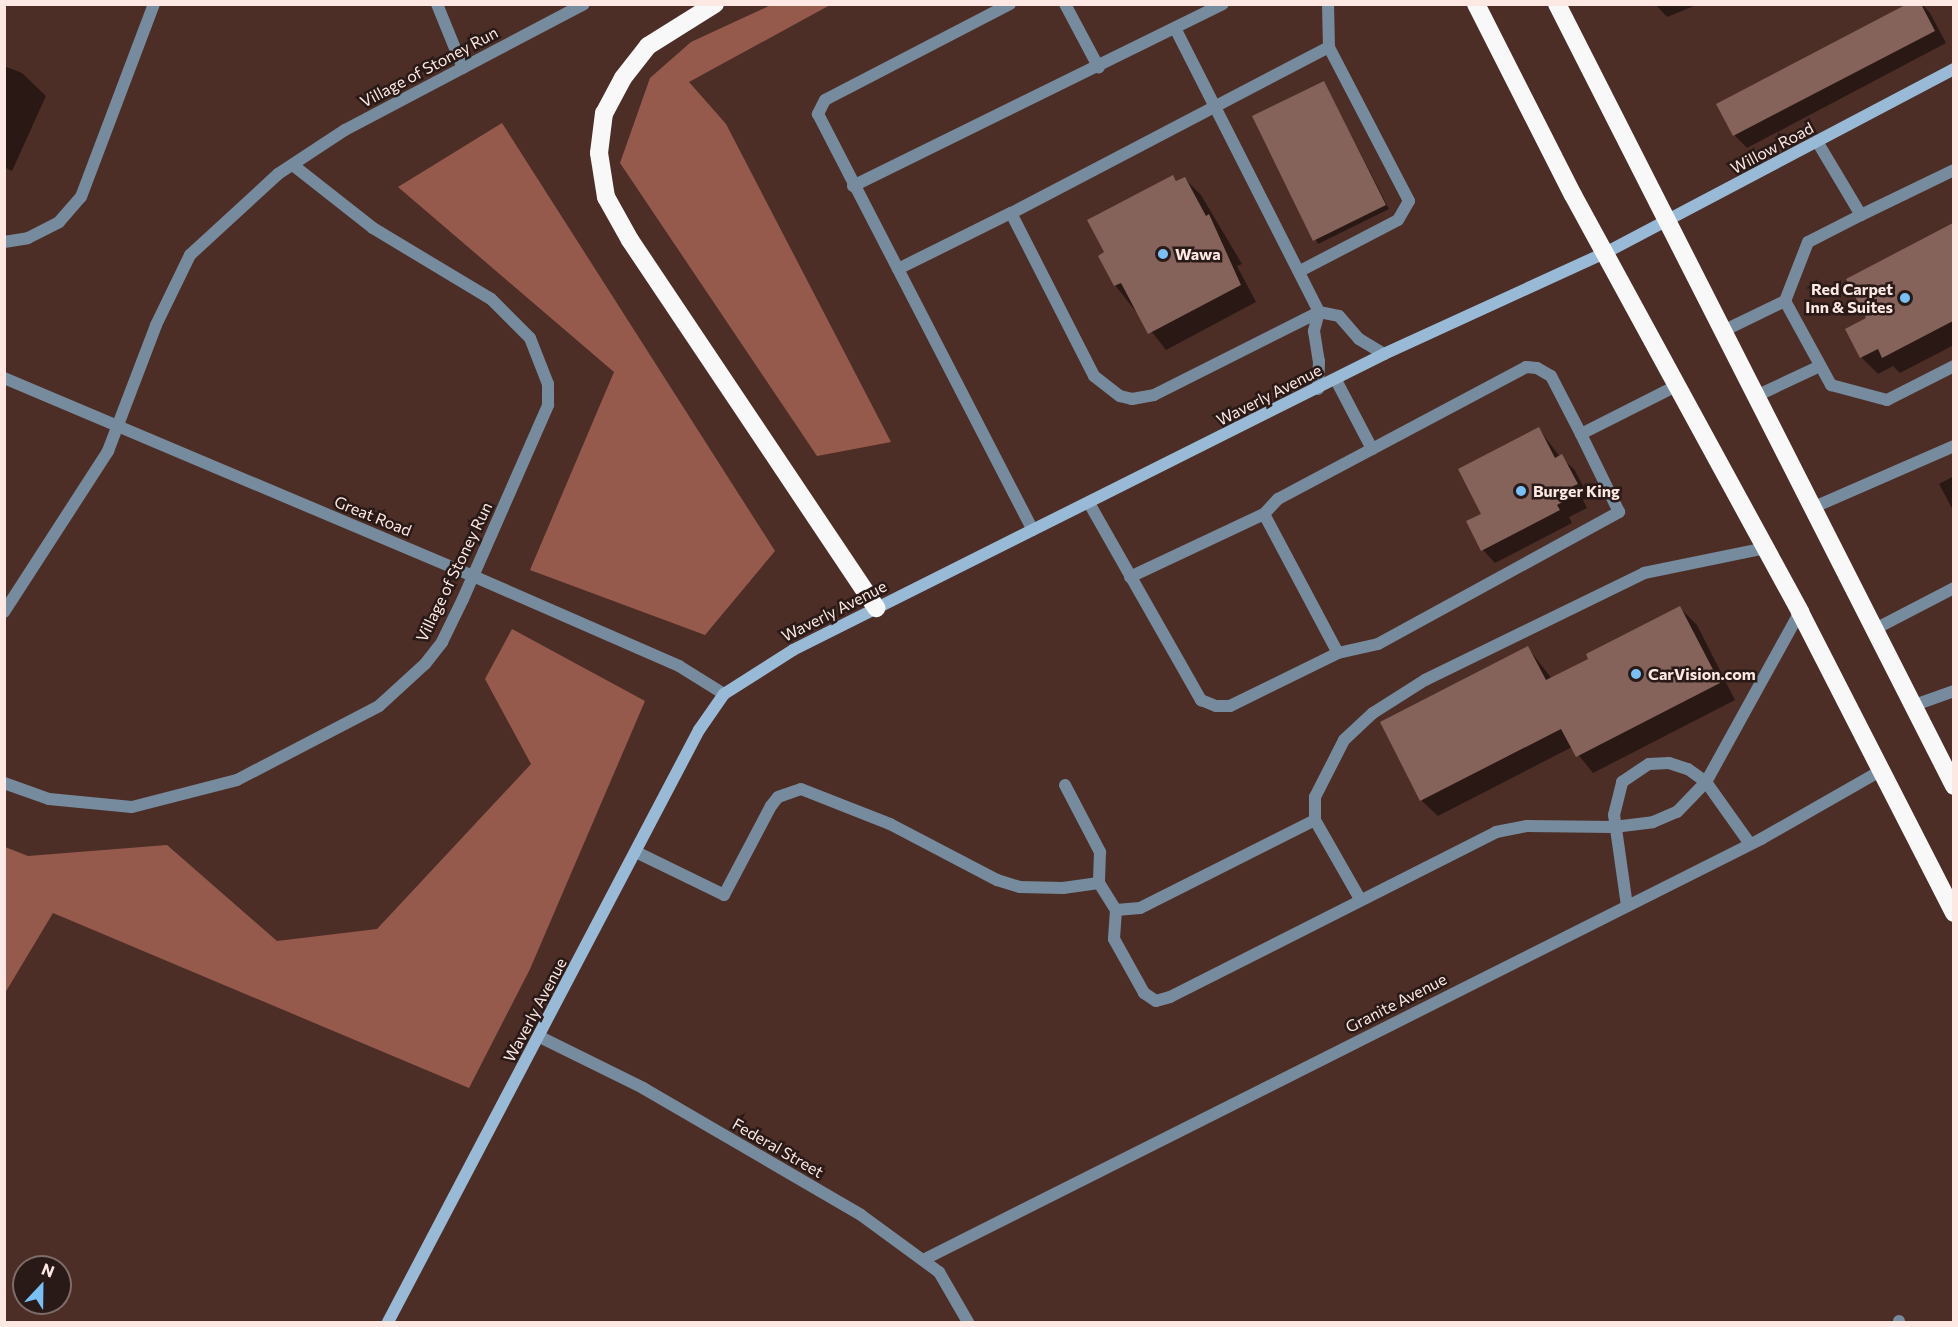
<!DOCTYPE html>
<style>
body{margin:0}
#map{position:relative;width:1958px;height:1327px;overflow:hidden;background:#4d2e27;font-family:Commissioner,sans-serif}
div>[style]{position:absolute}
.forest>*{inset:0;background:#965a4d}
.shadow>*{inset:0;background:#0007}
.building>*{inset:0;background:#85625a}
.lane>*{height:12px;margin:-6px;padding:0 6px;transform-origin:6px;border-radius:6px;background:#768b9d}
.street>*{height:12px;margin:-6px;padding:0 6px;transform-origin:6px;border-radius:6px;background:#768b9d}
.secondary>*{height:12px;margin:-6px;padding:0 6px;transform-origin:6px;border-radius:6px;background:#98bad7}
.highway>*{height:18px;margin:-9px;padding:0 9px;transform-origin:9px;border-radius:9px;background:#f8f8f8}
.dots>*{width:16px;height:16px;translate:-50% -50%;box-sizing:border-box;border:3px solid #291a17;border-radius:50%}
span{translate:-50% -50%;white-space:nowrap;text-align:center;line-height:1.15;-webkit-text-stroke:5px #291a17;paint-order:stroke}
.street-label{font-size:16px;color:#fde8e3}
.poi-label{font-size:16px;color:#fde8e3;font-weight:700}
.left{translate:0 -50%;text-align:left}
.right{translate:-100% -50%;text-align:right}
.frame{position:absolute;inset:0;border:6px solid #fde8e3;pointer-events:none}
.north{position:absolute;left:12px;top:1255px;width:60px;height:60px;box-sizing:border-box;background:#291a17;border:2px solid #7e6c69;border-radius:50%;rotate:22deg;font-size:16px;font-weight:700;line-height:24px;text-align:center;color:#fde8e3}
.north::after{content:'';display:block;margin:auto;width:21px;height:27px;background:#79bff8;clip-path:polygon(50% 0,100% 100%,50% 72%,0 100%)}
</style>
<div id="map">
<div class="forest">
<i style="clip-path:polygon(771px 5px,830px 5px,689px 82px,726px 124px,891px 442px,817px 456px,620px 163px,650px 78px,691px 42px)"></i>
<i style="clip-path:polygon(502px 123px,775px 551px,705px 635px,530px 570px,614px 372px,398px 187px)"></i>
<i style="clip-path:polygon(512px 629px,645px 701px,530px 969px,469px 1088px,53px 913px,5px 993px,5px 847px,28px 856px,167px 845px,277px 941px,377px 929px,531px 764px,485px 679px)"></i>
</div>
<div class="shadow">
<i style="clip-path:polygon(1655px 4px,1699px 4px,1667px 17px)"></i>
<i style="clip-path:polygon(1910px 4px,1922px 4px,1930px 13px,1946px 43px,1747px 148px,1734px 135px)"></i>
<i style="clip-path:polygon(4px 66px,22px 73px,46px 96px,12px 171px,4px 167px)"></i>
<i style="clip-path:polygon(1324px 82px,1389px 209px,1318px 244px,1254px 117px)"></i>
<i style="clip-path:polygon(1172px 176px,1178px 182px,1185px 179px,1201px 195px,1242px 264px,1237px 266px,1256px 302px,1166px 350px,1115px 285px,1106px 253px)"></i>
<i style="clip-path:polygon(1954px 225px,1954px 345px,1900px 373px,1893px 366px,1878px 374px,1861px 357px,1847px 330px,1868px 319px,1848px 280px)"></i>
<i style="clip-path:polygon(1539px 429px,1560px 457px,1574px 469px,1589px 497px,1583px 500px,1587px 508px,1569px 517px,1572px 523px,1495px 563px,1483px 550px,1483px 515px)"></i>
<i style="clip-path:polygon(1954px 476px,1954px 512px,1939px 484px)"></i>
<i style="clip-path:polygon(1680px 608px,1697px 625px,1735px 700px,1593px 773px,1572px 747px,1438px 816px,1421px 800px,1528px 648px,1552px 679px)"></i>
</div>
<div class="building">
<i style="clip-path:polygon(1907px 4px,1921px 4px,1935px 31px,1733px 136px,1716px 104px)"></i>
<i style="clip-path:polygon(1324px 81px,1386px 205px,1313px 241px,1252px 116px)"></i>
<i style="clip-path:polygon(1173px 175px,1176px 181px,1185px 177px,1206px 216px,1209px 214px,1241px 285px,1148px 334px,1121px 283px,1114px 286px,1098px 256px,1104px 252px,1087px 220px)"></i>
<i style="clip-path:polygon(1953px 223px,1953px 321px,1882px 358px,1878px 349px,1860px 358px,1845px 329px,1866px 318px,1846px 279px)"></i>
<i style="clip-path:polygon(1539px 427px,1555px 458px,1562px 454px,1578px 484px,1571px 487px,1575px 495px,1557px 505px,1560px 510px,1481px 551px,1466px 521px,1481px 514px,1458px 469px)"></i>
<i style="clip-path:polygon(1680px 606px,1720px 683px,1576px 757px,1561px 729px,1420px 801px,1380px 722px,1528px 646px,1546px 680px,1588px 659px,1586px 654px)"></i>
</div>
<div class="lane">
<i style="left:1010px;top:4px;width:208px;rotate:152.6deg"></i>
<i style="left:825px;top:100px;width:16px;rotate:117deg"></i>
<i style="left:818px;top:114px;width:468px;rotate:62.7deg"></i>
<i style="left:1065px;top:4px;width:72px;rotate:62deg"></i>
<i style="left:1328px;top:4px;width:43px;rotate:88.7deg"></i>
<i style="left:1175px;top:28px;width:318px;rotate:63.1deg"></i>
<i style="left:1319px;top:312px;width:20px;rotate:105deg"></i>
<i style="left:1314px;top:331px;width:30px;rotate:81deg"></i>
<i style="left:1319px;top:361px;width:28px;rotate:92deg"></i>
<i style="left:1818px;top:143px;width:84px;rotate:59.2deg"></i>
<i style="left:1861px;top:215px;width:59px;rotate:153deg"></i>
<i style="left:1808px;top:242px;width:63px;rotate:111.3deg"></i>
<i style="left:1785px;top:301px;width:96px;rotate:61.3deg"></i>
<i style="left:1831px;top:385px;width:58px;rotate:15deg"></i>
<i style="left:1887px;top:400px;width:75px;rotate:-26.9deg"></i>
<i style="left:853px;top:186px;width:412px;rotate:-26.2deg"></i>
<i style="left:1861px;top:215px;width:103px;rotate:-25.8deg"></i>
<i style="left:898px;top:269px;width:126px;rotate:-26.4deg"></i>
<i style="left:1300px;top:271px;width:110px;rotate:-27.5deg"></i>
<i style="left:1398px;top:220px;width:22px;rotate:-60deg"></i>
<i style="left:1409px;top:201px;width:174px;rotate:-117.5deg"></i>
<i style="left:1329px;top:47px;width:359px;rotate:152.4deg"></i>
<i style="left:1011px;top:213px;width:183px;rotate:63deg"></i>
<i style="left:1094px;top:376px;width:33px;rotate:38deg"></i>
<i style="left:1120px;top:396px;width:12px;rotate:14deg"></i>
<i style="left:1132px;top:399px;width:22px;rotate:-10deg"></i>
<i style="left:1154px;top:395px;width:185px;rotate:-26.7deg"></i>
<i style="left:1319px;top:312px;width:20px;rotate:11deg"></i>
<i style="left:1339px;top:316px;width:30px;rotate:49deg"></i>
<i style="left:1359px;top:339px;width:29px;rotate:31deg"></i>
<i style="left:1723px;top:331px;width:69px;rotate:-25.8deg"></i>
<i style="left:1336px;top:380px;width:78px;rotate:62.4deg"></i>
<i style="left:1756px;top:396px;width:71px;rotate:-25.1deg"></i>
<i style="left:1089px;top:503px;width:227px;rotate:60.4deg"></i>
<i style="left:1201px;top:700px;width:16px;rotate:22deg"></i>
<i style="left:1216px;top:706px;width:14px"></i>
<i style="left:1230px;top:706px;width:120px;rotate:-26.1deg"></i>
<i style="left:1812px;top:508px;width:155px;rotate:-23.6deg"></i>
<i style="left:1264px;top:514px;width:157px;rotate:62deg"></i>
<i style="left:1338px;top:653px;width:41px;rotate:-12.7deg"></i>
<i style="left:1378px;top:644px;width:275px;rotate:-28.7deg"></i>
<i style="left:1619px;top:512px;width:87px;rotate:-116deg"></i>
<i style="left:1130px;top:577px;width:148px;rotate:-25.2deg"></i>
<i style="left:1264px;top:514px;width:21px;rotate:-47deg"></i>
<i style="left:1278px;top:499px;width:281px;rotate:-28deg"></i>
<i style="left:1526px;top:367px;width:11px;rotate:5deg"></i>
<i style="left:1537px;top:368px;width:16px;rotate:30deg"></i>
<i style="left:1551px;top:376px;width:65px;rotate:62.7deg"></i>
<i style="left:1581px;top:434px;width:109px;rotate:-26.8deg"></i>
<i style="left:1875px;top:629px;width:89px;rotate:-27.4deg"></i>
<i style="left:1912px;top:706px;width:45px;rotate:-19.7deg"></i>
<i style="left:1065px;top:785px;width:76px;rotate:62.4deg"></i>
<i style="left:1100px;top:852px;width:31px;rotate:92deg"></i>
<i style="left:1099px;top:883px;width:32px;rotate:58deg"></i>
<i style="left:1315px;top:820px;width:196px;rotate:153.3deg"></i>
<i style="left:1140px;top:908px;width:24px;rotate:175deg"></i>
<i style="left:1116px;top:910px;width:29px;rotate:94deg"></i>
<i style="left:1114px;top:939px;width:62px;rotate:60.9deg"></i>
<i style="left:1144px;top:993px;width:14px;rotate:34deg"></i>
<i style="left:1156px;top:1001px;width:15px;rotate:-16deg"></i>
<i style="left:1170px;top:997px;width:365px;rotate:-26.8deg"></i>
<i style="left:1496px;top:832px;width:32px;rotate:-11deg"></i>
<i style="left:1527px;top:826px;width:87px;rotate:0.7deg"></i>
<i style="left:1614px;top:827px;width:39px;rotate:-7deg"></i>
<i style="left:1653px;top:822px;width:26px;rotate:-23deg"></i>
<i style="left:1677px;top:812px;width:42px;rotate:-46deg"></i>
<i style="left:1706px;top:782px;width:76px;rotate:54.6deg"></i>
<i style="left:636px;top:852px;width:98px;rotate:26deg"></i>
<i style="left:724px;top:895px;width:101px;rotate:-62.2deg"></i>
<i style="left:771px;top:806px;width:11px;rotate:-52deg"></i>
<i style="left:778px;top:797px;width:24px;rotate:-19deg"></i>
<i style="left:801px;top:789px;width:96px;rotate:21.5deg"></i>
<i style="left:890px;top:824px;width:121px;rotate:27.6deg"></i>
<i style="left:997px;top:880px;width:24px;rotate:17deg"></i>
<i style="left:1020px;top:887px;width:43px;rotate:1.3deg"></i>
<i style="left:1063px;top:888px;width:36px;rotate:-8deg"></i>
<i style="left:1360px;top:899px;width:91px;rotate:-119.7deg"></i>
<i style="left:1315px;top:820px;width:23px;rotate:-90deg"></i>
<i style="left:1315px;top:797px;width:64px;rotate:-63deg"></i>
<i style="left:1344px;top:740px;width:40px;rotate:-43deg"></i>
<i style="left:1373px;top:713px;width:62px;rotate:-32.4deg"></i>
<i style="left:1425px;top:680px;width:244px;rotate:-26deg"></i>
<i style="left:1644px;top:573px;width:125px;rotate:-11.6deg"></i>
<i style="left:1627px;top:906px;width:92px;rotate:-98.1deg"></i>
<i style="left:1614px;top:815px;width:34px;rotate:-76deg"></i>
<i style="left:1622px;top:782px;width:32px;rotate:-34deg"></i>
<i style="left:1649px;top:764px;width:20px;rotate:-3deg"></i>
<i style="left:1669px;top:763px;width:20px;rotate:18deg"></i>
<i style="left:1688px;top:769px;width:22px;rotate:36deg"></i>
<i style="left:1706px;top:782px;width:194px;rotate:-61.1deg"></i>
</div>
<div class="street">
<i style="left:437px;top:4px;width:69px;rotate:67.9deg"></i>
<i style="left:4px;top:242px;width:24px;rotate:-9deg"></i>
<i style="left:28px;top:238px;width:35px;rotate:-27deg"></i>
<i style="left:59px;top:222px;width:33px;rotate:-49deg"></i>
<i style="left:81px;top:197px;width:206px;rotate:-69.3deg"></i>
<i style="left:4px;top:378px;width:509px;rotate:22.89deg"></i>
<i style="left:473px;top:576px;width:225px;rotate:23.6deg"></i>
<i style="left:679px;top:666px;width:53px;rotate:31.9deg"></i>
<i style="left:4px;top:612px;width:192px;rotate:-57.1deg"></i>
<i style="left:108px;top:451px;width:135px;rotate:-69.1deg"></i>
<i style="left:156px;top:325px;width:78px;rotate:-64.1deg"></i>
<i style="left:190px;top:255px;width:120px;rotate:-42.6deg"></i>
<i style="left:278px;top:174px;width:80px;rotate:-33.3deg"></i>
<i style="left:345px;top:130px;width:270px;rotate:-27.8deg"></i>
<i style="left:4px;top:783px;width:48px;rotate:19.6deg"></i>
<i style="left:49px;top:799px;width:83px;rotate:5.5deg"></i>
<i style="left:132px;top:807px;width:108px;rotate:-14.4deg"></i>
<i style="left:237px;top:780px;width:160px;rotate:-27.5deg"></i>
<i style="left:379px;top:706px;width:62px;rotate:-42.4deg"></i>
<i style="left:425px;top:664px;width:28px;rotate:-52deg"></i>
<i style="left:442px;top:642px;width:48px;rotate:-64deg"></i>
<i style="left:463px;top:599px;width:212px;rotate:-66.3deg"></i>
<i style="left:548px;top:405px;width:21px;rotate:-90deg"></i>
<i style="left:548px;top:384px;width:49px;rotate:-111.4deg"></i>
<i style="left:530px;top:338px;width:55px;rotate:-135deg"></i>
<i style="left:491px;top:299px;width:138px;rotate:-149deg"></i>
<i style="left:373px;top:228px;width:102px;rotate:-141.8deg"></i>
<i style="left:540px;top:1037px;width:115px;rotate:26.3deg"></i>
<i style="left:643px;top:1088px;width:252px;rotate:30.2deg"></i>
<i style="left:861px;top:1215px;width:97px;rotate:36.2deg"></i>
<i style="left:939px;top:1272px;width:58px;rotate:59.9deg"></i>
<i style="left:925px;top:1259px;width:936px;rotate:-26.67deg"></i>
<i style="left:1761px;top:839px;width:137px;rotate:-29.7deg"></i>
<i style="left:1899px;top:1322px;width:1px;rotate:-90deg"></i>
</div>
<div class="secondary">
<i style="left:388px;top:1322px;width:669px;rotate:-62.29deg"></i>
<i style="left:699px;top:730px;width:44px;rotate:-55.2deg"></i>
<i style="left:724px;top:694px;width:82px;rotate:-32.5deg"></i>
<i style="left:793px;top:650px;width:661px;rotate:-26.6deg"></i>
<i style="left:1384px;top:354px;width:243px;rotate:-24.6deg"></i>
<i style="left:1605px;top:253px;width:395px;rotate:-27.8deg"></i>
</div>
<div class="highway">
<i style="left:715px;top:4px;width:79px;rotate:147.9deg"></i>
<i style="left:648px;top:46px;width:41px;rotate:128deg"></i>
<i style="left:623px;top:78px;width:40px;rotate:118deg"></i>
<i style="left:604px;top:113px;width:40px;rotate:97.1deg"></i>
<i style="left:599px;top:153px;width:45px;rotate:81deg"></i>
<i style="left:606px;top:197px;width:49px;rotate:60.8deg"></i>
<i style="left:630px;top:240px;width:443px;rotate:56.2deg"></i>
<i style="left:1476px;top:4px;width:214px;rotate:63.1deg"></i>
<i style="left:1573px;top:195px;width:475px;rotate:61.4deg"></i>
<i style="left:1800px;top:612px;width:338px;rotate:62.9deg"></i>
<i style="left:1557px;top:4px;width:877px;rotate:63.08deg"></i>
</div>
<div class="dots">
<i style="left:1163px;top:254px;background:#79bff8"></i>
<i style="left:1905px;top:298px;background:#79bff8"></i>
<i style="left:1521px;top:491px;background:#79bff8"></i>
<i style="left:1636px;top:674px;background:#79bff8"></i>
</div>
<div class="street-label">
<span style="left:429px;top:67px;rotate:-28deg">Village of Stoney Run</span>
<span style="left:1772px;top:148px;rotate:-28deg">Willow Road</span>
<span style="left:1269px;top:395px;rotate:-27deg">Waverly Avenue</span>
<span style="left:373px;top:516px;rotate:22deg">Great Road</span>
<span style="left:454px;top:572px;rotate:-64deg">Village of Stoney Run</span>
<span style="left:834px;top:611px;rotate:-27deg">Waverly Avenue</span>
<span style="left:1396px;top:1003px;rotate:-27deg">Granite Avenue</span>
<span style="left:535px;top:1010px;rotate:-62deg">Waverly Avenue</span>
<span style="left:778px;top:1148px;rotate:30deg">Federal Street</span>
</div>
<div class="poi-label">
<span class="left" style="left:1175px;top:254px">Wawa</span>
<span class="right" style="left:1893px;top:298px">Red Carpet<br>Inn &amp; Suites</span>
<span class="left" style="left:1533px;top:491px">Burger King</span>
<span class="left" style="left:1648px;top:674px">CarVision.com</span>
</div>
<div class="frame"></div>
<div class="north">N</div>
</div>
